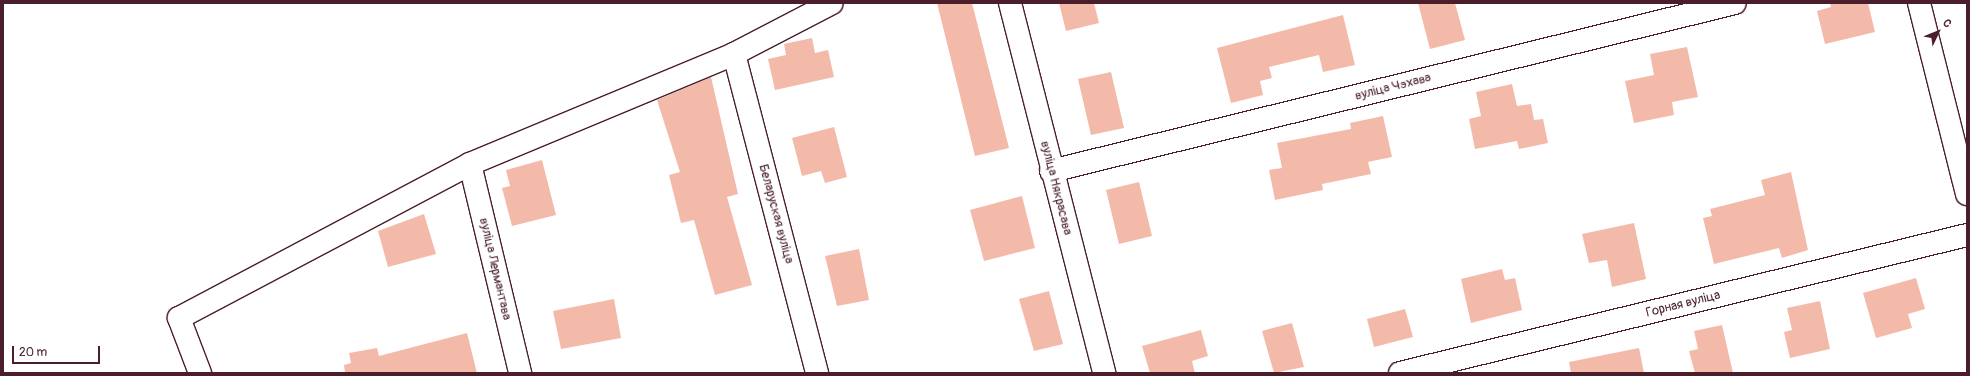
<!DOCTYPE html>
<meta charset="utf-8">
<style>
body{margin:0}
#map{position:relative;width:1970px;height:376px;overflow:hidden;background:#fff;font-family:Pangolin,sans-serif}
div>[style]{position:absolute}
.building>*{inset:0;background:#f3baaa}
.roads{filter:drop-shadow(1px 0 #4a1f2b) drop-shadow(-1px 0 #4a1f2b) drop-shadow(0 1px #4a1f2b) drop-shadow(0 -1px #4a1f2b)}
.minor>*{height:22px;margin:-11px;padding:0 11px;transform-origin:11px;border-radius:11px;background:#fff}
span{translate:-50% -50%;white-space:nowrap;text-align:center;line-height:1.15;-webkit-text-stroke:3px #fff;paint-order:stroke}
.street-label{font-size:13px;color:#4a1f2b}
.frame{position:absolute;inset:0;border:4px solid #4a1f2b;pointer-events:none}
.north{position:absolute;left:1918px;top:12px;width:40px;height:40px;-webkit-text-stroke:3px #fff;paint-order:stroke;rotate:47deg;font-size:11px;font-weight:700;line-height:16px;text-align:center;color:#4a1f2b}
.north::after{content:'';display:block;margin:auto;width:14px;height:18px;background:#4a1f2b;clip-path:polygon(50% 0,100% 100%,50% 72%,0 100%)}
.scale{position:absolute;left:12px;top:346px;width:88px;height:18px;box-sizing:border-box;border:2px solid #4a1f2b;border-top:0;padding-left:5px;font-size:12px;line-height:14px;white-space:nowrap;color:#4a1f2b;-webkit-text-stroke:3px #fff;paint-order:stroke}
</style>
<div id="map">
<div class="building">
<i style="clip-path:polygon(937px 3px,972px 3px,1009px 148px,975px 156px)"></i>
<i style="clip-path:polygon(1059px 3px,1094px 3px,1099px 23px,1066px 31px)"></i>
<i style="clip-path:polygon(1418px 3px,1455px 3px,1465px 40px,1430px 49px)"></i>
<i style="clip-path:polygon(1830px 3px,1868px 3px,1875px 32px,1825px 44px,1817px 11px,1831px 7px)"></i>
<i style="clip-path:polygon(1343px 15px,1355px 65px,1323px 72px,1319px 55px,1269px 67px,1272px 78px,1260px 81px,1263px 95px,1231px 103px,1217px 48px)"></i>
<i style="clip-path:polygon(812px 38px,815px 53px,828px 50px,834px 77px,775px 90px,768px 59px,786px 55px,784px 44px)"></i>
<i style="clip-path:polygon(1687px 47px,1698px 97px,1672px 102px,1674px 115px,1634px 123px,1625px 81px,1654px 75px,1650px 54px)"></i>
<i style="clip-path:polygon(1111px 72px,1124px 128px,1091px 135px,1078px 79px)"></i>
<i style="clip-path:polygon(711px 77px,738px 194px,727px 197px,752px 285px,715px 295px,694px 220px,681px 223px,669px 175px,680px 172px,657px 100px)"></i>
<i style="clip-path:polygon(1512px 84px,1517px 106px,1531px 104px,1534px 120px,1543px 119px,1548px 143px,1519px 149px,1517px 141px,1475px 149px,1469px 119px,1481px 116px,1476px 92px)"></i>
<i style="clip-path:polygon(1383px 116px,1392px 157px,1368px 162px,1371px 174px,1322px 184px,1323px 190px,1275px 200px,1269px 170px,1282px 168px,1277px 143px,1351px 129px,1350px 123px)"></i>
<i style="clip-path:polygon(834px 127px,847px 177px,825px 183px,821px 171px,802px 176px,792px 138px)"></i>
<i style="clip-path:polygon(542px 160px,556px 215px,512px 226px,502px 188px,510px 186px,506px 170px)"></i>
<i style="clip-path:polygon(1791px 172px,1808px 250px,1782px 258px,1779px 248px,1714px 264px,1703px 218px,1712px 216px,1710px 209px,1765px 195px,1761px 180px)"></i>
<i style="clip-path:polygon(1139px 182px,1152px 236px,1119px 244px,1106px 190px)"></i>
<i style="clip-path:polygon(1022px 196px,1035px 248px,984px 261px,970px 210px)"></i>
<i style="clip-path:polygon(424px 214px,436px 254px,388px 267px,378px 231px)"></i>
<i style="clip-path:polygon(1634px 223px,1646px 279px,1612px 287px,1607px 260px,1589px 263px,1582px 234px)"></i>
<i style="clip-path:polygon(859px 249px,869px 300px,837px 306px,825px 256px)"></i>
<i style="clip-path:polygon(1502px 269px,1505px 280px,1515px 278px,1522px 310px,1471px 323px,1461px 279px)"></i>
<i style="clip-path:polygon(1916px 278px,1925px 309px,1908px 314px,1912px 328px,1876px 338px,1863px 293px)"></i>
<i style="clip-path:polygon(1049px 291px,1063px 344px,1034px 351px,1019px 299px)"></i>
<i style="clip-path:polygon(614px 299px,621px 338px,561px 349px,553px 311px)"></i>
<i style="clip-path:polygon(1820px 301px,1830px 349px,1790px 358px,1784px 332px,1792px 330px,1787px 308px)"></i>
<i style="clip-path:polygon(1405px 309px,1413px 337px,1374px 347px,1367px 319px)"></i>
<i style="clip-path:polygon(1292px 323px,1304px 367px,1274px 373px,1262px 331px)"></i>
<i style="clip-path:polygon(1722px 325px,1733px 373px,1695px 373px,1689px 351px,1698px 349px,1694px 331px)"></i>
<i style="clip-path:polygon(1201px 330px,1208px 356px,1192px 361px,1195px 373px,1150px 373px,1142px 346px)"></i>
<i style="clip-path:polygon(467px 333px,477px 373px,345px 373px,344px 365px,351px 363px,349px 353px,377px 348px,379px 356px)"></i>
<i style="clip-path:polygon(1639px 348px,1644px 373px,1571px 373px,1569px 362px)"></i>
</div>
<div class="roads">
<div class="minor">
<i style="left:1010px;top:3px;width:382px;rotate:75.7deg"></i>
<i style="left:1919px;top:3px;width:197px;rotate:75.9deg"></i>
<i style="left:734px;top:54px;width:330px;rotate:75.4deg"></i>
<i style="left:470px;top:164px;width:215px;rotate:76.5deg"></i>
<i style="left:1051px;top:171px;width:704px;rotate:-13.8deg"></i>
<i style="left:200px;top:373px;width:59px;rotate:-110.9deg"></i>
<i style="left:179px;top:318px;width:329px;rotate:-27.9deg"></i>
<i style="left:470px;top:164px;width:286px;rotate:-22.6deg"></i>
<i style="left:734px;top:54px;width:110px;rotate:-27.5deg"></i>
<i style="left:1400px;top:373px;width:584px;rotate:-13.68deg"></i>
</div>
</div>
<div class="street-label">
<span style="left:1393px;top:87px;rotate:-14deg">вуліца Чэхава</span>
<span style="left:1056px;top:188px;rotate:76deg">вуліца Някрасава</span>
<span style="left:776px;top:214px;rotate:75deg">Беларуская вуліца</span>
<span style="left:495px;top:269px;rotate:77deg">вуліца Лермантава</span>
<span style="left:1683px;top:304px;rotate:-14deg">Горная вуліца</span>
</div>
<div class="frame"></div>
<div class="north">С</div>
<div class="scale">20 m</div>
</div>
